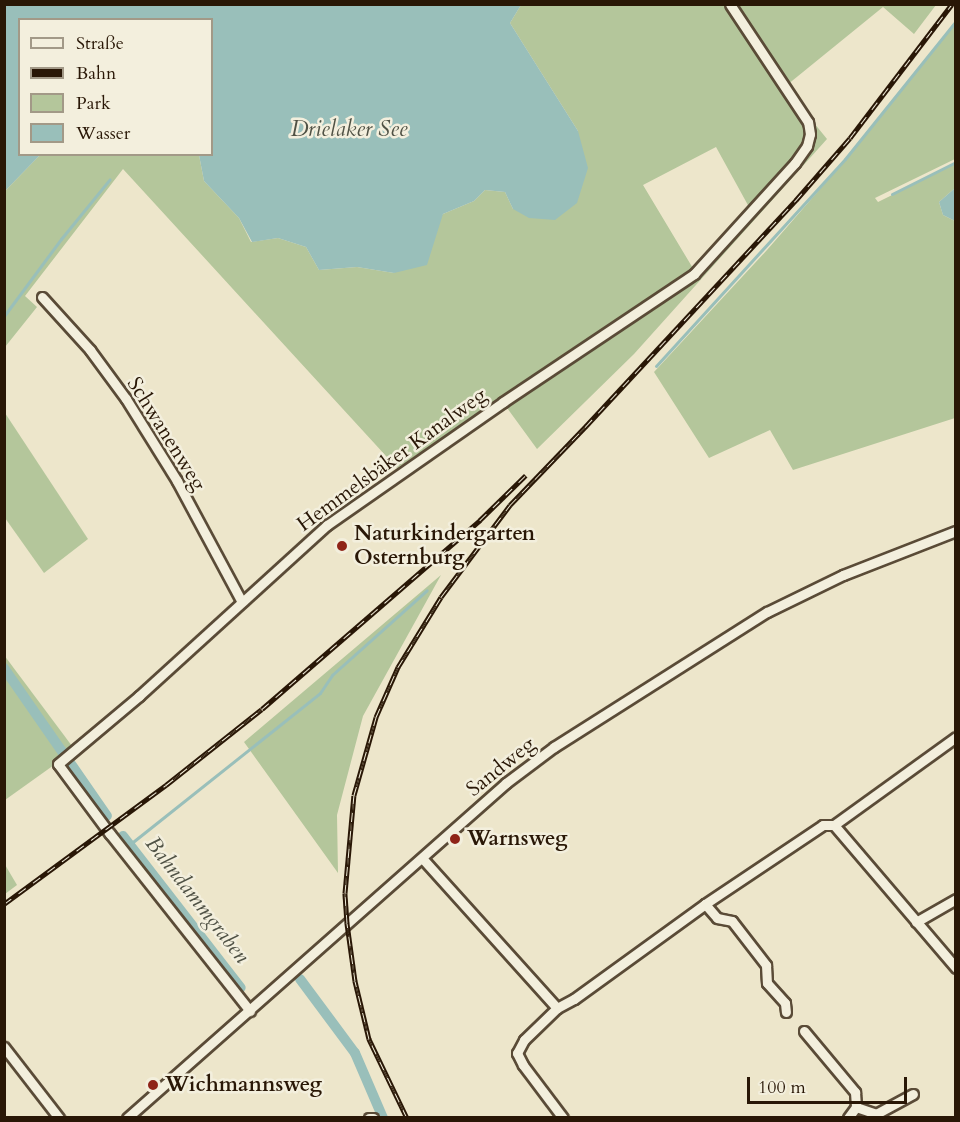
<!DOCTYPE html>
<meta charset="utf-8">
<style>
body{margin:0}
#map{position:relative;width:960px;height:1122px;overflow:hidden;background:#ede6cb;font-family:Cardo,serif}
div>[style]{position:absolute}
.green>*{inset:0;background:#b4c69b}
.water>*{inset:0;background:#99bfba}
.stream>*{height:3px;margin:-1.5px;padding:0 1.5px;transform-origin:1.5px;border-radius:1.5px;background:#99bfba}
.canal>*{height:10px;margin:-5px;padding:0 5px;transform-origin:5px;border-radius:5px;background:#99bfba}
.roads{filter:drop-shadow(2px 0 #5a4b37) drop-shadow(-2px 0 #5a4b37) drop-shadow(0 2px #5a4b37) drop-shadow(0 -2px #5a4b37)}
.street>*{height:9px;margin:-4.5px;padding:0 4.5px;transform-origin:4.5px;border-radius:4.5px;background:#f3efdd}
.rail>*{height:5px;margin-top:-2.5px;transform-origin:0;background:repeating-linear-gradient(90deg,#f3efdd 0 9px,#291706 0 18px);box-sizing:border-box;border-block:2px solid #291706}
.dots>*{width:16px;height:16px;translate:-50% -50%;box-sizing:border-box;border:3px solid #f3efdd;border-radius:50%}
span{translate:-50% -50%;white-space:nowrap;text-align:center;line-height:1.15;-webkit-text-stroke:5px #f3efdd;paint-order:stroke}
.street-label{font-size:21px;color:#291706}
.poi-label{font-size:21px;color:#291706;font-weight:700}
.left{translate:0 -50%;text-align:left}
.water-label{font-size:22px;color:#505245;font-style:italic}
.frame{position:absolute;inset:0;border:6px solid #291706;pointer-events:none}
.legend{position:absolute;left:18px;top:18px;width:195px;height:138px;box-sizing:border-box;background:#f3efdd;border:2px solid #a29987;margin:0;padding:8px 10px;list-style:none;font-size:18px;color:#291706}
.legend li{display:flex;align-items:center;gap:12px;height:30px}
.legend b{width:30px;border:2px solid #a29987}
.scale{position:absolute;left:747px;top:1077px;width:160px;height:27px;box-sizing:border-box;border:3px solid #291706;border-top:0;padding-left:8px;font-size:18px;line-height:21px;white-space:nowrap;color:#291706;-webkit-text-stroke:4px #f3efdd;paint-order:stroke}
</style>
<div id="map">
<div class="green">
<i style="clip-path:polygon(521px 5px,726px 5px,802px 118px,806px 131px,803px 143px,793px 159px,749px 207px,716px 147px,643px 185px,694px 270px,397px 468px,123px 169px,25px 296px,37px 307px,5px 347px,5px 191px,40px 155px,199px 155px,204px 181px,239px 218px,251px 242px,278px 238px,306px 247px,319px 270px,357px 267px,394px 273px,443px 214px,474px 201px,485px 190px,505px 192px,513px 209px,578px 131px,510px 23px)"></i>
<i style="clip-path:polygon(735px 5px,936px 5px,914px 34px,883px 7px,787px 85px)"></i>
<i style="clip-path:polygon(955px 23px,955px 159px,875px 198px,878px 202px,955px 164px,955px 188px,939px 202px,943px 215px,955px 221px,955px 418px,793px 470px,770px 430px,709px 458px,654px 372px,767px 250px,847px 158px)"></i>
<i style="clip-path:polygon(814px 123px,827px 139px,634px 354px,537px 449px,505px 405px,689px 286px,810px 150px)"></i>
<i style="clip-path:polygon(5px 413px,88px 539px,44px 573px,5px 518px)"></i>
<i style="clip-path:polygon(441px 575px,363px 716px,337px 815px,338px 873px,244px 742px)"></i>
<i style="clip-path:polygon(4px 655px,75px 750px,5px 800px,4px 800px)"></i>
<i style="clip-path:polygon(4px 863px,17px 885px,5px 894px,4px 894px)"></i>
</div>
<div class="water">
<i style="clip-path:polygon(5px 4px,521px 5px,510px 23px,578px 131px,588px 168px,577px 203px,555px 220px,529px 218px,513px 209px,505px 192px,485px 190px,474px 201px,443px 214px,427px 265px,394px 273px,357px 267px,319px 270px,306px 247px,278px 238px,252px 242px,239px 218px,204px 181px,199px 155px,212px 154px,212px 20px,20px 20px,20px 154px,40px 155px,5px 191px)"></i>
<i style="clip-path:polygon(955px 188px,955px 221px,943px 215px,939px 202px)"></i>
</div>
<div class="stream">
<i style="left:892px;top:194px;width:72px;rotate:-26.6deg"></i>
<i style="left:4px;top:316px;width:96px;rotate:-53.5deg"></i>
<i style="left:61px;top:239px;width:77px;rotate:-50.8deg"></i>
<i style="left:656px;top:366px;width:280px;rotate:-47.6deg"></i>
<i style="left:845px;top:159px;width:177px;rotate:-51.2deg"></i>
<i style="left:129px;top:845px;width:244px;rotate:-38.5deg"></i>
<i style="left:320px;top:693px;width:22px;rotate:-56deg"></i>
<i style="left:332px;top:675px;width:127px;rotate:-41.8deg"></i>
</div>
<div class="canal">
<i style="left:4px;top:668px;width:103px;rotate:55.2deg"></i>
<i style="left:71px;top:764px;width:63px;rotate:55.3deg"></i>
<i style="left:123px;top:836px;width:192px;rotate:52.2deg"></i>
<i style="left:300px;top:979px;width:92px;rotate:53.4deg"></i>
<i style="left:355px;top:1053px;width:71px;rotate:66.7deg"></i>
</div>
<div class="roads">
<div class="street">
<i style="left:42px;top:297px;width:72px;rotate:47.8deg"></i>
<i style="left:90px;top:350px;width:61px;rotate:53.7deg"></i>
<i style="left:126px;top:399px;width:97px;rotate:58.1deg"></i>
<i style="left:177px;top:481px;width:137px;rotate:61.8deg"></i>
<i style="left:834px;top:825px;width:150px;rotate:-35.8deg"></i>
<i style="left:422px;top:858px;width:202px;rotate:48deg"></i>
<i style="left:557px;top:1008px;width:19px;rotate:-28deg"></i>
<i style="left:574px;top:999px;width:162px;rotate:-35.9deg"></i>
<i style="left:705px;top:904px;width:142px;rotate:-33.8deg"></i>
<i style="left:823px;top:825px;width:11px"></i>
<i style="left:834px;top:825px;width:188px;rotate:49.5deg"></i>
<i style="left:705px;top:904px;width:18px;rotate:49deg"></i>
<i style="left:717px;top:918px;width:15px;rotate:11deg"></i>
<i style="left:732px;top:921px;width:56px;rotate:52.3deg"></i>
<i style="left:766px;top:965px;width:18px;rotate:87deg"></i>
<i style="left:767px;top:983px;width:27px;rotate:48deg"></i>
<i style="left:785px;top:1003px;width:9px;rotate:84deg"></i>
<i style="left:916px;top:922px;width:46px;rotate:-29.9deg"></i>
<i style="left:557px;top:1008px;width:46px;rotate:135.9deg"></i>
<i style="left:524px;top:1040px;width:15px;rotate:118deg"></i>
<i style="left:517px;top:1053px;width:13px;rotate:63deg"></i>
<i style="left:523px;top:1065px;width:66px;rotate:53deg"></i>
<i style="left:250px;top:1011px;width:226px;rotate:-128.3deg"></i>
<i style="left:110px;top:834px;width:87px;rotate:-126.6deg"></i>
<i style="left:58px;top:764px;width:106px;rotate:-40deg"></i>
<i style="left:139px;top:696px;width:254px;rotate:-42.3deg"></i>
<i style="left:327px;top:525px;width:215px;rotate:-34.9deg"></i>
<i style="left:503px;top:402px;width:230px;rotate:-33.8deg"></i>
<i style="left:694px;top:274px;width:150px;rotate:-47.7deg"></i>
<i style="left:795px;top:163px;width:21px;rotate:-55deg"></i>
<i style="left:807px;top:146px;width:12px;rotate:-76deg"></i>
<i style="left:810px;top:134px;width:12px;rotate:-99deg"></i>
<i style="left:808px;top:122px;width:141px;rotate:-123.5deg"></i>
<i style="left:804px;top:1031px;width:80px;rotate:50.1deg"></i>
<i style="left:855px;top:1092px;width:15px;rotate:86deg"></i>
<i style="left:856px;top:1107px;width:21px;rotate:19deg"></i>
<i style="left:876px;top:1114px;width:42px;rotate:-28.4deg"></i>
<i style="left:4px;top:1047px;width:90px;rotate:52.2deg"></i>
<i style="left:127px;top:1118px;width:506px;rotate:-41.47deg"></i>
<i style="left:506px;top:783px;width:60px;rotate:-36.9deg"></i>
<i style="left:554px;top:747px;width:252px;rotate:-32.4deg"></i>
<i style="left:767px;top:612px;width:85px;rotate:-26deg"></i>
<i style="left:843px;top:575px;width:121px;rotate:-21.3deg"></i>
<i style="left:369px;top:1118px;width:4px"></i>
<i style="left:848px;top:1118px;width:14px;rotate:-54deg"></i>
</div>
</div>
<div class="rail">
<i style="left:4px;top:904px;width:201px;rotate:-36.3deg"></i>
<i style="left:166px;top:785px;width:122px;rotate:-38.4deg"></i>
<i style="left:262px;top:709px;width:289px;rotate:-40.9deg"></i>
<i style="left:480px;top:520px;width:64px;rotate:-44.4deg"></i>
<i style="left:407px;top:1118px;width:88px;rotate:-115.7deg"></i>
<i style="left:369px;top:1039px;width:60px;rotate:-103.6deg"></i>
<i style="left:355px;top:981px;width:59px;rotate:-97.9deg"></i>
<i style="left:347px;top:923px;width:30px;rotate:-94deg"></i>
<i style="left:345px;top:893px;width:98px;rotate:-84.8deg"></i>
<i style="left:354px;top:795px;width:81px;rotate:-74.2deg"></i>
<i style="left:376px;top:717px;width:55px;rotate:-66.3deg"></i>
<i style="left:398px;top:667px;width:82px;rotate:-58.4deg"></i>
<i style="left:441px;top:597px;width:115px;rotate:-53.1deg"></i>
<i style="left:510px;top:505px;width:110px;rotate:-46.1deg"></i>
<i style="left:586px;top:426px;width:309px;rotate:-47.1deg"></i>
<i style="left:796px;top:200px;width:82px;rotate:-48.9deg"></i>
<i style="left:850px;top:138px;width:168px;rotate:-52.7deg"></i>
</div>
<div class="dots">
<i style="left:342px;top:546px;background:#8f2418"></i>
<i style="left:455px;top:839px;background:#8f2418"></i>
<i style="left:153px;top:1085px;background:#8f2418"></i>
</div>
<div class="street-label">
<span style="left:166px;top:434px;rotate:58deg">Schwanenweg</span>
<span style="left:392px;top:460px;rotate:-36deg">Hemmelsbäker Kanalweg</span>
<span style="left:501px;top:767px;rotate:-39deg">Sandweg</span>
</div>
<div class="poi-label">
<span class="left" style="left:354px;top:546px">Naturkindergarten<br>Osternburg</span>
<span class="left" style="left:467px;top:839px">Warnsweg</span>
<span class="left" style="left:165px;top:1085px">Wichmannsweg</span>
</div>
<div class="water-label">
<span style="left:349px;top:130px">Drielaker See</span>
<span style="left:197px;top:900px;rotate:52deg">Bahndammgraben</span>
</div>
<div class="frame"></div>
<ul class="legend">
<li><b style="height:8px;background:#f3efdd"></b>Straße</li>
<li><b style="height:8px;background:#291706"></b>Bahn</li>
<li><b style="height:16px;background:#b4c69b"></b>Park</li>
<li><b style="height:16px;background:#99bfba"></b>Wasser</li>
</ul>
<div class="scale">100 m</div>
</div>
